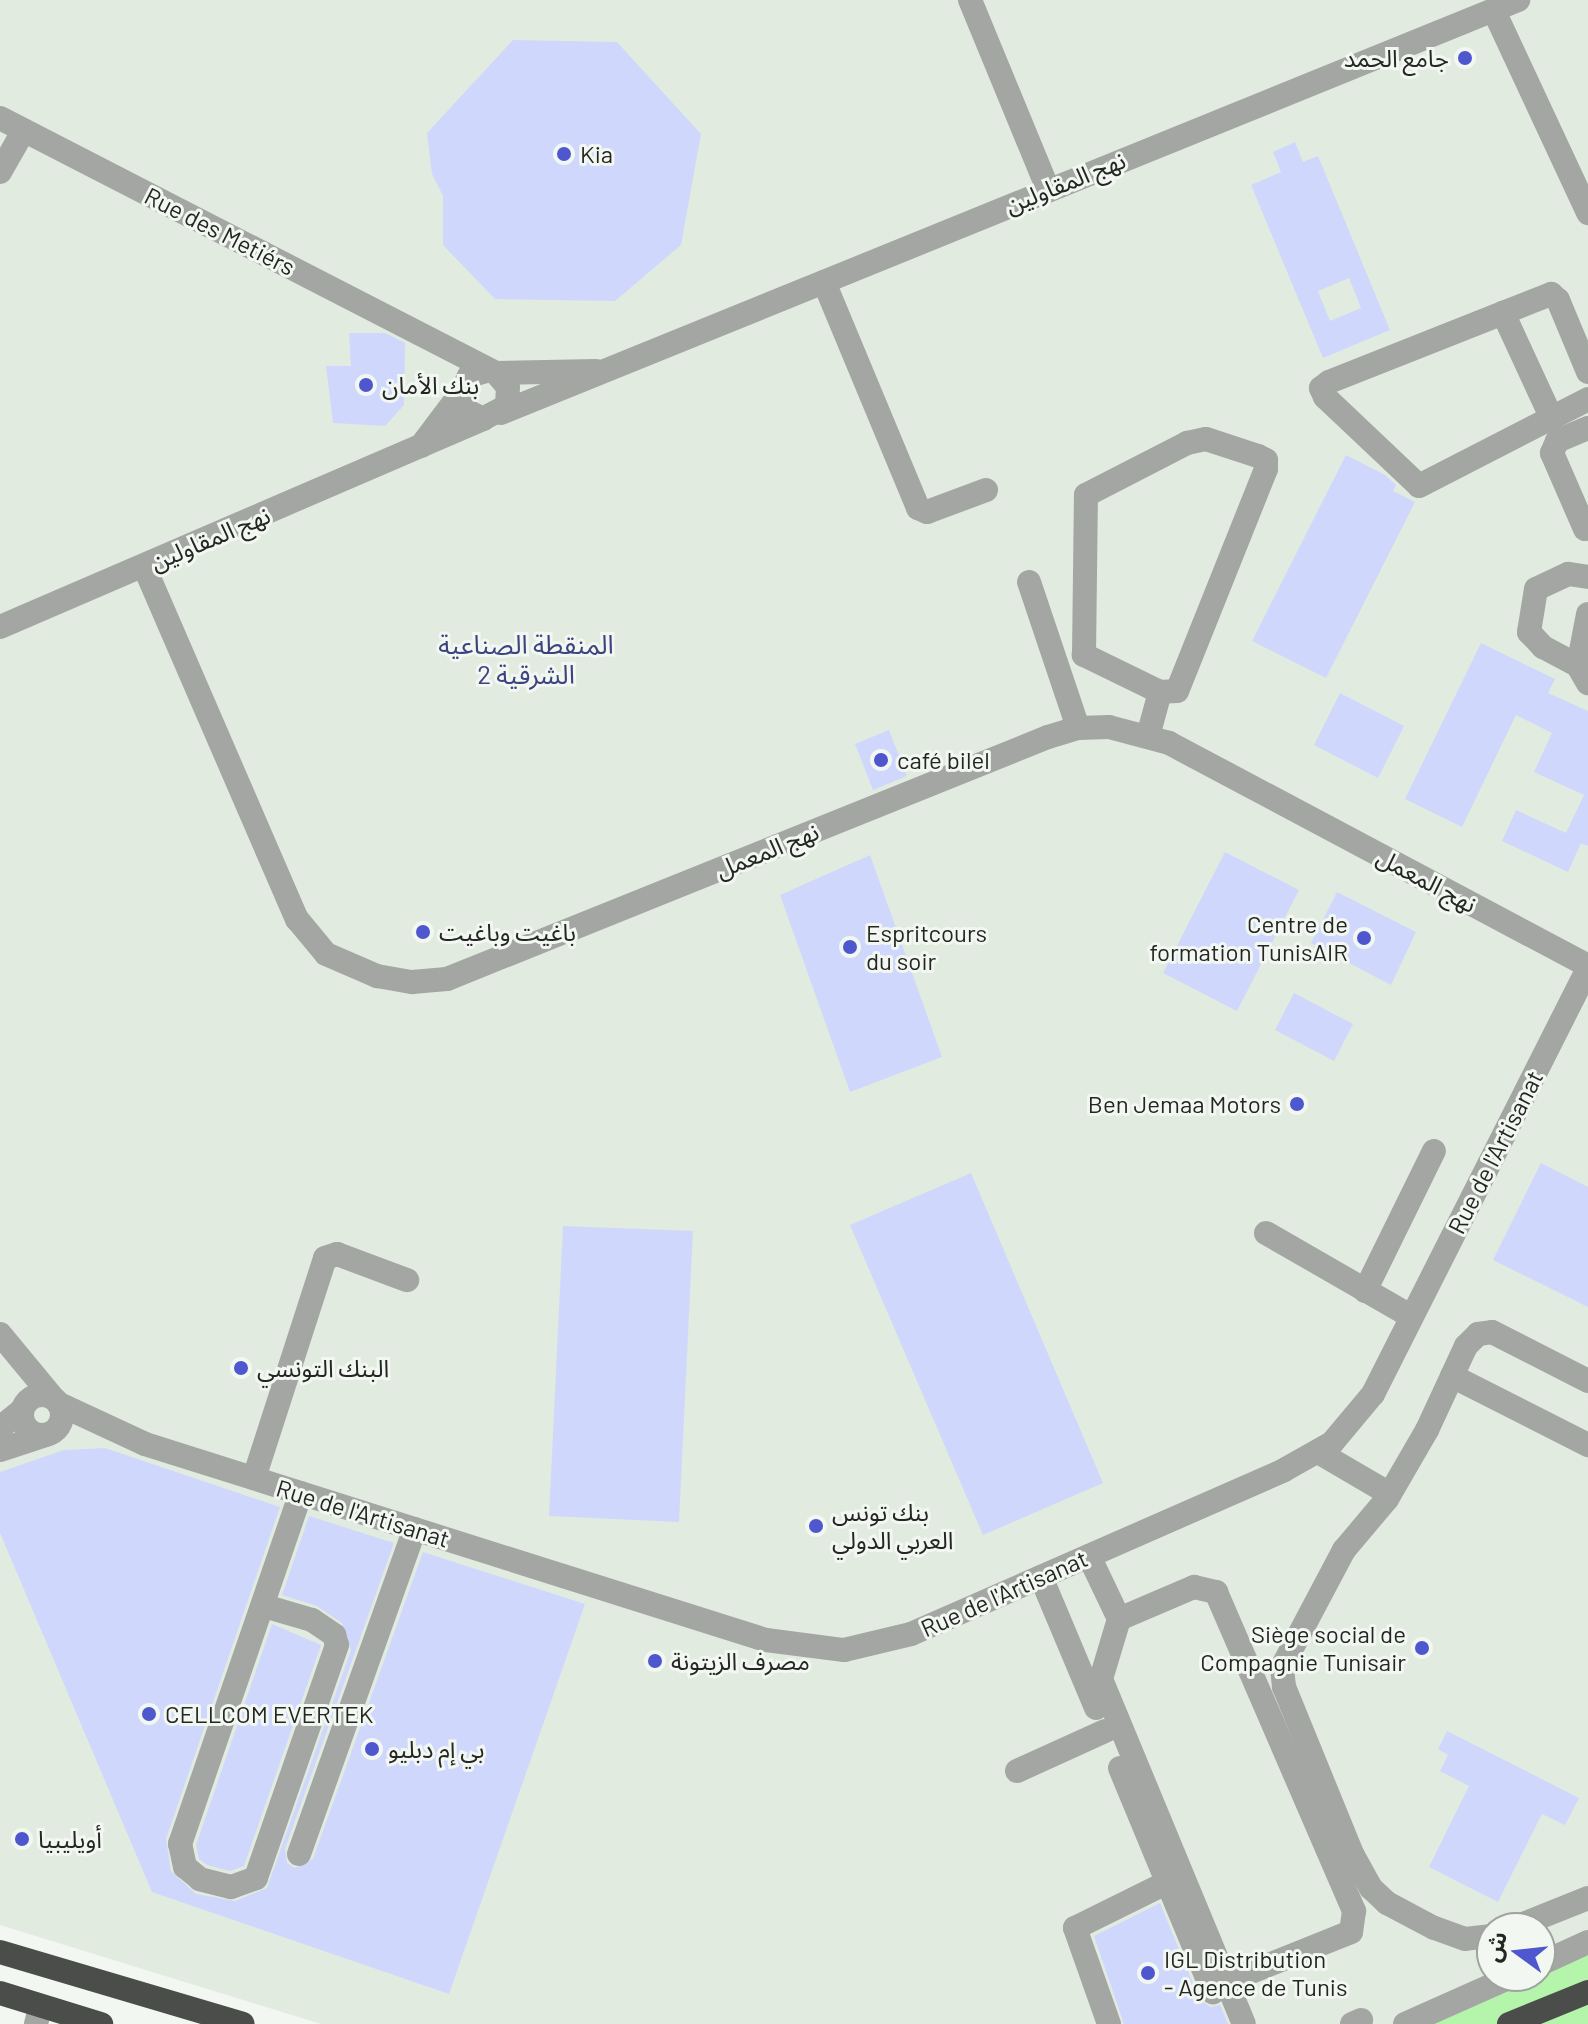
<!DOCTYPE html>
<meta charset="utf-8">
<style>
body{margin:0}
#map{position:relative;width:1588px;height:2024px;overflow:hidden;background:#f2f7f1;font-family:Barlow,"Noto Sans Arabic",sans-serif}
div>[style]{position:absolute}
.built>*{inset:0;background:#e1ebdf}
.green>*{inset:0;background:#b4f5ab}
.building>*{inset:0;background:#cfd8fc}
.minor>*{height:24px;margin:-12px;padding:0 12px;transform-origin:12px;border-radius:12px;background:#a4a6a3}
.minor>.ring{margin:-12px;padding:0;box-sizing:content-box;background:none;border:24px solid #a4a6a3;border-radius:50%}
.highway>*{height:24px;margin:-12px;padding:0 12px;transform-origin:12px;border-radius:12px;background:#4a4d49}
.dots>*{width:22px;height:22px;translate:-50% -50%;box-sizing:border-box;border:4px solid #f2f7f1;border-radius:50%}
span{translate:-50% -50%;white-space:nowrap;text-align:center;line-height:1.15;-webkit-text-stroke:6px #f2f7f1;paint-order:stroke}
.poi-label{font-size:24px;color:#242624}
.right{translate:-100% -50%;text-align:right}
.left{translate:0 -50%;text-align:left}
.street-label{font-size:24px;color:#242624}
.neighbourhood-label{font-size:26px;color:#3c4480}
.north{position:absolute;left:1476px;top:1912px;width:80px;height:80px;box-sizing:border-box;background:#f2f7f1;border:2px solid #a0a39f;border-radius:50%;rotate:285deg;font-size:22px;font-weight:700;line-height:32px;text-align:center;color:#242624}
.north::after{content:'';display:block;margin:auto;width:28px;height:36px;background:#4e57cd;clip-path:polygon(50% 0,100% 100%,50% 72%,0 100%)}
</style>
<div id="map">
<div class="built">
<i style="clip-path:polygon(0 0,1588px 0,1588px 1949px,1540px 1970px,1540px 1928px,1492px 1928px,1492px 1976px,1526px 1976px,1415px 2024px,321px 2024px,0 1925px)"></i>
</div>
<div class="green">
<i style="clip-path:polygon(1588px 1949px,1588px 2024px,1415px 2024px,1526px 1976px,1540px 1976px,1540px 1970px)"></i>
</div>
<div class="building">
<i style="clip-path:polygon(513px 40px,617px 42px,701px 134px,681px 245px,615px 301px,495px 299px,443px 245px,443px 196px,432px 174px,427px 133px)"></i>
<i style="clip-path:polygon(evenodd,1295px 142px,1303px 162px,1318px 156px,1390px 330px,1323px 358px,1251px 185px,1281px 172px,1273px 152px,1295px 142px,1349px 278px,1361px 308px,1330px 321px,1318px 291px,1349px 278px)"></i>
<i style="clip-path:polygon(349px 333px,385px 333px,405px 343px,404px 405px,385px 426px,333px 423px,326px 366px,351px 366px)"></i>
<i style="clip-path:polygon(1346px 455px,1385px 475px,1396px 485px,1393px 491px,1415px 502px,1326px 678px,1252px 641px)"></i>
<i style="clip-path:polygon(1481px 643px,1555px 679px,1548px 693px,1588px 711px,1588px 846px,1581px 843px,1568px 872px,1502px 841px,1516px 810px,1566px 833px,1584px 795px,1534px 772px,1552px 733px,1516px 715px,1462px 827px,1405px 799px)"></i>
<i style="clip-path:polygon(1340px 693px,1404px 726px,1378px 778px,1314px 745px)"></i>
<i style="clip-path:polygon(889px 730px,907px 776px,873px 790px,855px 744px)"></i>
<i style="clip-path:polygon(1225px 852px,1299px 890px,1237px 1011px,1163px 973px)"></i>
<i style="clip-path:polygon(870px 855px,942px 1057px,850px 1092px,780px 895px)"></i>
<i style="clip-path:polygon(1337px 892px,1416px 932px,1391px 985px,1311px 943px)"></i>
<i style="clip-path:polygon(1294px 993px,1353px 1024px,1334px 1061px,1275px 1030px)"></i>
<i style="clip-path:polygon(1541px 1163px,1588px 1187px,1588px 1307px,1493px 1260px)"></i>
<i style="clip-path:polygon(971px 1173px,1103px 1483px,983px 1535px,850px 1225px)"></i>
<i style="clip-path:polygon(563px 1226px,693px 1231px,679px 1522px,549px 1516px)"></i>
<i style="clip-path:polygon(105px 1448px,280px 1507px,166px 1839px,171px 1871px,196px 1894px,235px 1901px,267px 1888px,351px 1650px,342px 1623px,317px 1606px,282px 1595px,309px 1516px,394px 1543px,285px 1849px,287px 1863px,295px 1868px,313px 1859px,423px 1552px,585px 1604px,449px 1994px,152px 1892px,0 1533px,0 1472px,64px 1450px)"></i>
<i style="clip-path:polygon(272px 1624px,321px 1645px,244px 1866px,230px 1871px,207px 1865px,199px 1859px,196px 1845px)"></i>
<i style="clip-path:polygon(1447px 1731px,1579px 1798px,1565px 1825px,1542px 1814px,1498px 1902px,1429px 1867px,1469px 1786px,1440px 1771px,1448px 1755px,1438px 1749px)"></i>
<i style="clip-path:polygon(1160px 1903px,1199px 1998px,1210px 2007px,1220px 2005px,1228px 2024px,1124px 2024px,1094px 1936px)"></i>
</div>
<div class="minor">
<i style="left:970px;top:0;width:204px;rotate:67.6deg"></i>
<i style="left:1494px;top:11px;width:223px;rotate:65deg"></i>
<i style="left:0;top:118px;width:558px;rotate:27.21deg"></i>
<i style="left:496px;top:373px;width:18px;rotate:49deg"></i>
<i style="left:508px;top:387px;width:19px;rotate:93deg"></i>
<i style="left:507px;top:406px;width:27px;rotate:152deg"></i>
<i style="left:483px;top:419px;width:18px;rotate:-153deg"></i>
<i style="left:467px;top:411px;width:19px;rotate:-108deg"></i>
<i style="left:461px;top:393px;width:19px;rotate:-65deg"></i>
<i style="left:469px;top:376px;width:19px;rotate:-16deg"></i>
<i style="left:0;top:172px;width:48px;rotate:-60.3deg"></i>
<i style="left:824px;top:282px;width:245px;rotate:67.4deg"></i>
<i style="left:918px;top:508px;width:10px;rotate:24deg"></i>
<i style="left:927px;top:512px;width:63px;rotate:-20.4deg"></i>
<i style="left:1503px;top:313px;width:187px;rotate:158.4deg"></i>
<i style="left:1329px;top:382px;width:10px;rotate:143deg"></i>
<i style="left:1321px;top:388px;width:10px;rotate:66deg"></i>
<i style="left:1325px;top:397px;width:129px;rotate:43.4deg"></i>
<i style="left:1419px;top:486px;width:190px;rotate:-27.2deg"></i>
<i style="left:496px;top:373px;width:100px;rotate:-1.1deg"></i>
<i style="left:501px;top:413px;width:1098px;rotate:-22.1deg"></i>
<i style="left:1552px;top:419px;width:117px;rotate:-114.8deg"></i>
<i style="left:1503px;top:313px;width:52px;rotate:-21.6deg"></i>
<i style="left:1551px;top:294px;width:9px;rotate:41deg"></i>
<i style="left:1558px;top:300px;width:78px;rotate:67.4deg"></i>
<i style="left:421px;top:446px;width:66px;rotate:-53deg"></i>
<i style="left:1585px;top:529px;width:83px;rotate:-113.5deg"></i>
<i style="left:1552px;top:453px;width:13px;rotate:-67deg"></i>
<i style="left:1557px;top:441px;width:34px;rotate:-23deg"></i>
<i style="left:144px;top:566px;width:385px;rotate:66.6deg"></i>
<i style="left:297px;top:919px;width:45px;rotate:50.4deg"></i>
<i style="left:326px;top:954px;width:56px;rotate:23.3deg"></i>
<i style="left:377px;top:976px;width:36px;rotate:10deg"></i>
<i style="left:412px;top:982px;width:35px;rotate:-5deg"></i>
<i style="left:447px;top:979px;width:648px;rotate:-21.93deg"></i>
<i style="left:1048px;top:737px;width:31px;rotate:-17deg"></i>
<i style="left:1078px;top:728px;width:31px;rotate:-2deg"></i>
<i style="left:1109px;top:727px;width:62px;rotate:14.9deg"></i>
<i style="left:1169px;top:743px;width:475px;rotate:28deg"></i>
<i style="left:1588px;top:577px;width:20px;rotate:-171deg"></i>
<i style="left:1568px;top:574px;width:35px;rotate:155deg"></i>
<i style="left:1536px;top:589px;width:44px;rotate:99.2deg"></i>
<i style="left:1529px;top:632px;width:21px;rotate:47deg"></i>
<i style="left:1543px;top:647px;width:40px;rotate:28deg"></i>
<i style="left:1578px;top:666px;width:20px;rotate:60deg"></i>
<i style="left:1029px;top:582px;width:154px;rotate:71.4deg"></i>
<i style="left:0;top:627px;width:526px;rotate:-23.3deg"></i>
<i style="left:1578px;top:666px;width:53px;rotate:-79.1deg"></i>
<i style="left:1148px;top:736px;width:46px;rotate:-74.7deg"></i>
<i style="left:1160px;top:692px;width:85px;rotate:-154deg"></i>
<i style="left:1084px;top:655px;width:160px;rotate:-89.3deg"></i>
<i style="left:1086px;top:495px;width:114px;rotate:-27.2deg"></i>
<i style="left:1187px;top:443px;width:19px;rotate:-12deg"></i>
<i style="left:1206px;top:439px;width:55px;rotate:18.1deg"></i>
<i style="left:1258px;top:456px;width:9px;rotate:27deg"></i>
<i style="left:1266px;top:460px;width:9px;rotate:90deg"></i>
<i style="left:1266px;top:469px;width:239px;rotate:111.8deg"></i>
<i style="left:1177px;top:691px;width:17px;rotate:177deg"></i>
<i style="left:1266px;top:1233px;width:168px;rotate:29.9deg"></i>
<i style="left:1365px;top:1291px;width:156px;rotate:-63.8deg"></i>
<i style="left:0;top:1334px;width:83px;rotate:50.4deg"></i>
<i style="left:1452px;top:1376px;width:153px;rotate:26.9deg"></i>
<i class="ring" style="left:22px;top:1395px;width:16px;height:16px"></i>
<i style="left:59px;top:1404px;width:95px;rotate:24.9deg"></i>
<i style="left:145px;top:1444px;width:651px;rotate:17.52deg"></i>
<i style="left:766px;top:1640px;width:79px;rotate:7.3deg"></i>
<i style="left:844px;top:1650px;width:69px;rotate:-13.4deg"></i>
<i style="left:911px;top:1634px;width:407px;rotate:-23.7deg"></i>
<i style="left:1284px;top:1470px;width:55px;rotate:-29.4deg"></i>
<i style="left:1332px;top:1443px;width:64px;rotate:-50.1deg"></i>
<i style="left:1373px;top:1394px;width:476px;rotate:-63.2deg"></i>
<i style="left:0;top:1428px;width:28px;rotate:-39deg"></i>
<i style="left:0;top:1450px;width:48px;rotate:-18.1deg"></i>
<i style="left:1318px;top:1452px;width:83px;rotate:30.3deg"></i>
<i style="left:254px;top:1478px;width:231px;rotate:-72.1deg"></i>
<i style="left:325px;top:1258px;width:13px;rotate:-18deg"></i>
<i style="left:337px;top:1254px;width:75px;rotate:20.4deg"></i>
<i style="left:1089px;top:1556px;width:70px;rotate:64.5deg"></i>
<i style="left:1119px;top:1619px;width:63px;rotate:106.7deg"></i>
<i style="left:1101px;top:1679px;width:373px;rotate:67.5deg"></i>
<i style="left:1041px;top:1577px;width:142px;rotate:67.2deg"></i>
<i style="left:264px;top:1606px;width:50px;rotate:16.3deg"></i>
<i style="left:312px;top:1620px;width:27px;rotate:34deg"></i>
<i style="left:334px;top:1635px;width:10px;rotate:73deg"></i>
<i style="left:337px;top:1645px;width:247px;rotate:109.2deg"></i>
<i style="left:256px;top:1878px;width:27px;rotate:160deg"></i>
<i style="left:231px;top:1887px;width:32px;rotate:-166deg"></i>
<i style="left:200px;top:1879px;width:19px;rotate:-141deg"></i>
<i style="left:185px;top:1867px;width:24px;rotate:-102deg"></i>
<i style="left:180px;top:1844px;width:371px;rotate:-71deg"></i>
<i style="left:1119px;top:1619px;width:82px;rotate:-23.1deg"></i>
<i style="left:1194px;top:1587px;width:23px;rotate:13deg"></i>
<i style="left:1216px;top:1592px;width:348px;rotate:66.6deg"></i>
<i style="left:1354px;top:1911px;width:21px;rotate:98deg"></i>
<i style="left:1351px;top:1932px;width:135px;rotate:158.2deg"></i>
<i style="left:1120px;top:1768px;width:243px;rotate:67.5deg"></i>
<i style="left:1017px;top:1771px;width:97px;rotate:-24.4deg"></i>
<i style="left:299px;top:1854px;width:345px;rotate:-70.4deg"></i>
<i style="left:1513px;top:1928px;width:81px;rotate:-21.8deg"></i>
<i style="left:1492px;top:1936px;width:27px;rotate:174deg"></i>
<i style="left:1465px;top:1939px;width:33px;rotate:-160deg"></i>
<i style="left:1434px;top:1928px;width:53px;rotate:-152deg"></i>
<i style="left:1387px;top:1903px;width:22px;rotate:-137deg"></i>
<i style="left:1371px;top:1888px;width:37px;rotate:-119deg"></i>
<i style="left:1353px;top:1856px;width:183px;rotate:-112.2deg"></i>
<i style="left:1284px;top:1687px;width:20px;rotate:-96deg"></i>
<i style="left:1282px;top:1667px;width:132px;rotate:-62.1deg"></i>
<i style="left:1344px;top:1550px;width:67px;rotate:-49.9deg"></i>
<i style="left:1387px;top:1499px;width:80px;rotate:-59.9deg"></i>
<i style="left:1427px;top:1430px;width:93px;rotate:-65.1deg"></i>
<i style="left:1466px;top:1346px;width:17px;rotate:-45deg"></i>
<i style="left:1478px;top:1334px;width:14px;rotate:-8deg"></i>
<i style="left:1492px;top:1332px;width:108px;rotate:27deg"></i>
<i style="left:1540px;top:1964px;width:53px;rotate:-24.6deg"></i>
<i style="left:36px;top:2024px;width:8px;rotate:-76deg"></i>
<i style="left:1109px;top:2024px;width:102px;rotate:-109.5deg"></i>
<i style="left:1075px;top:1928px;width:102px;rotate:-26.3deg"></i>
<i style="left:1352px;top:2024px;width:10px;rotate:-24deg"></i>
<i style="left:1405px;top:2024px;width:118px;rotate:-24deg"></i>
</div>
<div class="highway">
<i style="left:0;top:1952px;width:253px;rotate:16.5deg"></i>
<i style="left:0;top:1993px;width:106px;rotate:17.1deg"></i>
<i style="left:1509px;top:2024px;width:85px;rotate:-22.1deg"></i>
</div>
<div class="dots">
<i style="left:1465px;top:58px;background:#4e57cd"></i>
<i style="left:564px;top:154px;background:#4e57cd"></i>
<i style="left:366px;top:385px;background:#4e57cd"></i>
<i style="left:881px;top:760px;background:#4e57cd"></i>
<i style="left:423px;top:932px;background:#4e57cd"></i>
<i style="left:1364px;top:938px;background:#4e57cd"></i>
<i style="left:850px;top:947px;background:#4e57cd"></i>
<i style="left:1297px;top:1104px;background:#4e57cd"></i>
<i style="left:241px;top:1368px;background:#4e57cd"></i>
<i style="left:816px;top:1526px;background:#4e57cd"></i>
<i style="left:1422px;top:1648px;background:#4e57cd"></i>
<i style="left:655px;top:1661px;background:#4e57cd"></i>
<i style="left:149px;top:1714px;background:#4e57cd"></i>
<i style="left:372px;top:1749px;background:#4e57cd"></i>
<i style="left:22px;top:1839px;background:#4e57cd"></i>
<i style="left:1148px;top:1973px;background:#4e57cd"></i>
</div>
<div class="poi-label">
<span class="right" style="left:1449px;top:58px">جامع الحمد</span>
<span class="left" style="left:580px;top:154px">Kia</span>
<span class="left" style="left:382px;top:385px">بنك الأمان</span>
<span class="left" style="left:897px;top:760px">café bilel</span>
<span class="right" style="left:1348px;top:938px">Centre de<br>formation TunisAIR</span>
<span class="left" style="left:439px;top:932px">باغيت وباغيت</span>
<span class="left" style="left:866px;top:947px">Espritcours<br>du soir</span>
<span class="right" style="left:1281px;top:1104px">Ben Jemaa Motors</span>
<span class="left" style="left:257px;top:1368px">البنك التونسي</span>
<span class="left" style="left:832px;top:1526px">بنك تونس<br>العربي الدولي</span>
<span class="right" style="left:1406px;top:1648px">Siège social de<br>Compagnie Tunisair</span>
<span class="left" style="left:671px;top:1661px">مصرف الزيتونة</span>
<span class="left" style="left:165px;top:1714px">CELLCOM EVERTEK</span>
<span class="left" style="left:388px;top:1749px">بي إم دبليو</span>
<span class="left" style="left:38px;top:1839px">أويليبيا</span>
<span class="left" style="left:1164px;top:1973px">IGL Distribution<br>- Agence de Tunis</span>
</div>
<div class="street-label">
<span style="left:1065px;top:182px;rotate:-22deg">نهج المقاولين</span>
<span style="left:220px;top:231px;rotate:27deg">Rue des Metiérs</span>
<span style="left:210px;top:538px;rotate:-23deg">نهج المقاولين</span>
<span style="left:767px;top:850px;rotate:-22deg">نهج المعمل</span>
<span style="left:1427px;top:880px;rotate:28deg">نهج المعمل</span>
<span style="left:1495px;top:1152px;rotate:-63deg">Rue de l'Artisanat</span>
<span style="left:363px;top:1513px;rotate:17deg">Rue de l'Artisanat</span>
<span style="left:1004px;top:1593px;rotate:-24deg">Rue de l'Artisanat</span>
</div>
<div class="neighbourhood-label">
<span style="left:526px;top:659px">المنقطة الصناعية<br>الشرقية 2</span>
</div>
<div class="north">ش</div>
</div>
